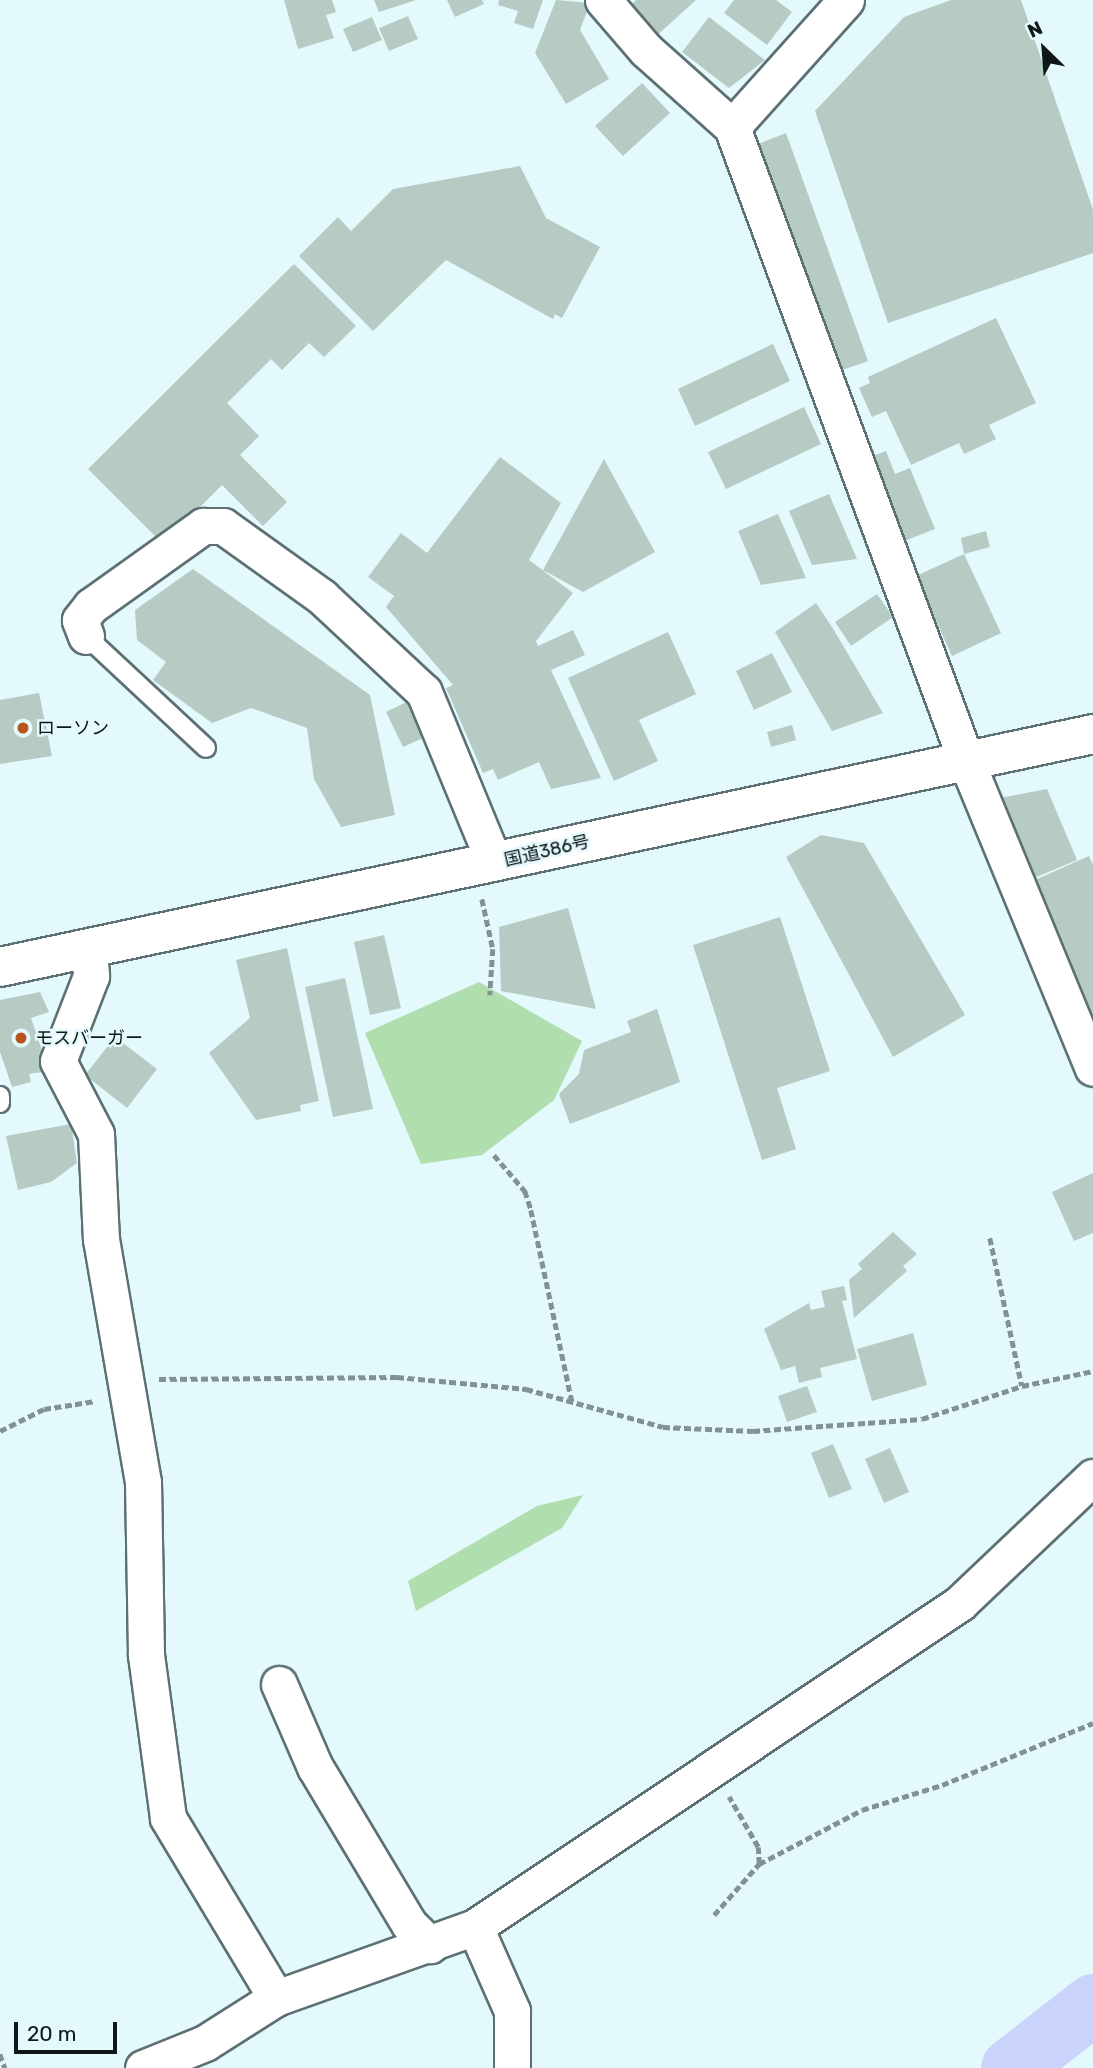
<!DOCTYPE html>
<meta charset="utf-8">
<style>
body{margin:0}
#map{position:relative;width:1093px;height:2068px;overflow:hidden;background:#e3f9fc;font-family:Rubik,"Noto Sans JP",sans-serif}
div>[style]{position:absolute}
.green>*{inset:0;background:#b1deae}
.river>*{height:61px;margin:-30.5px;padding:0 30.5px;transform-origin:30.5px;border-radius:30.5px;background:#c9d3fb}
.building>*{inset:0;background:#b7cbc5}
.path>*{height:4.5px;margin-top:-2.25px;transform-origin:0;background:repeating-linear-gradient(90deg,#829294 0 7px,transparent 0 10.5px)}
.roads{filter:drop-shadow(2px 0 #5d7073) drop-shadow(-2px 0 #5d7073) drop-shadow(0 2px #5d7073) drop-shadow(0 -2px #5d7073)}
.lane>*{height:18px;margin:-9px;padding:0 9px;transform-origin:9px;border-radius:9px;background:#fff}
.street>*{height:35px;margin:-17.5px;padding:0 17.5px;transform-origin:17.5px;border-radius:17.5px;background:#fff}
.highway>*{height:38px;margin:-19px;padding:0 19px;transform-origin:19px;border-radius:19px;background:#fff}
.dots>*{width:19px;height:19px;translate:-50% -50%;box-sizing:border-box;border:4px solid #e3f9fc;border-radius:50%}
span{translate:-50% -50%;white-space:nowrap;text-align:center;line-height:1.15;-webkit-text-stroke:5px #e3f9fc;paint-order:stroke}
.poi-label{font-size:18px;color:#0e1617}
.left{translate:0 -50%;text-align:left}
.street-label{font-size:18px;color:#0e1617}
.north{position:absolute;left:1009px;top:14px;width:70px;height:70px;-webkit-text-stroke:5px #e3f9fc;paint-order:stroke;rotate:335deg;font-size:19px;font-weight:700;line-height:28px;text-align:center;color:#0e1617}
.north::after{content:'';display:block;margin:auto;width:24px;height:32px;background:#0e1617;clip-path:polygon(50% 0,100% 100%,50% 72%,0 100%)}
.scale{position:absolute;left:14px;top:2022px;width:103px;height:32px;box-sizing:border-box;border:4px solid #0e1617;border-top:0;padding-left:9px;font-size:21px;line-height:24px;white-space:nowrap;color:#0e1617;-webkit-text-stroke:5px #e3f9fc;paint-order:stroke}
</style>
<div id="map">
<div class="green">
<i style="clip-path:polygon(479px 982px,582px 1041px,554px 1100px,482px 1155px,421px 1164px,365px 1033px)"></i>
<i style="clip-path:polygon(583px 1495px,562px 1528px,416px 1611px,408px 1581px,537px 1506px)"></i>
</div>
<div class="river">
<i style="left:1011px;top:2068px;width:104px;rotate:-38deg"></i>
</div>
<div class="building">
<i style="clip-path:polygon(284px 0,332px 0,336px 12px,326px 15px,334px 38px,298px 49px)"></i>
<i style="clip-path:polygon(374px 0,416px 0,379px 12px)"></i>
<i style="clip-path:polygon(447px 0,482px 0,484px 4px,455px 17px)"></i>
<i style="clip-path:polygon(499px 0,543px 0,533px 29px,514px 23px,518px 11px,498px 5px)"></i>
<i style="clip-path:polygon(556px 0,590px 3px,580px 30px,609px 79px,566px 104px,535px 53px)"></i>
<i style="clip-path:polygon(636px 0,696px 0,653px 39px,626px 10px)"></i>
<i style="clip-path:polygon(734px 0,776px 0,792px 12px,767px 45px,724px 13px)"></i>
<i style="clip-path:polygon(951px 0,1021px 0,1093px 210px,1093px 253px,888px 323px,815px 111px,904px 17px)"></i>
<i style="clip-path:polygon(408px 16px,418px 39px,389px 51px,379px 28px)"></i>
<i style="clip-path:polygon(372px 17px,382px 40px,353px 52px,343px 29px)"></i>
<i style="clip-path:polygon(709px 17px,765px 60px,729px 88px,682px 52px)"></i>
<i style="clip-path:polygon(642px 83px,670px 113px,623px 156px,595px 126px)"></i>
<i style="clip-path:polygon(786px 133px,868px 361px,837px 372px,751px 147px)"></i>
<i style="clip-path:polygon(520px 166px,546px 218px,600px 247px,562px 318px,555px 314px,553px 319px,446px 260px,373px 331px,299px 256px,338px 217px,351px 231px,393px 189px)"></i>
<i style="clip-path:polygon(294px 264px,356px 326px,324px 357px,309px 343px,282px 370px,271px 359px,227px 403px,259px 436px,240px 455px,287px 502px,263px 526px,222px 485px,163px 544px,88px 469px)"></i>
<i style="clip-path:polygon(996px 318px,1036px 403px,989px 425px,996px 439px,964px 454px,959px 443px,911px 465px,886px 411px,872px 417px,859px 388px,870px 383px,868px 377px)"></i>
<i style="clip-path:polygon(773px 344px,790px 381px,695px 426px,678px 389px)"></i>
<i style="clip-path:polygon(804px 407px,821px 444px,726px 489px,708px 452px)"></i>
<i style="clip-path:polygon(886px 451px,895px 474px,910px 468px,935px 529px,899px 543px,865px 459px)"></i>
<i style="clip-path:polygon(500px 457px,561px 503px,529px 560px,573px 593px,536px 641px,538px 646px,573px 630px,585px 655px,551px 670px,601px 778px,551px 789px,539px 762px,498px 780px,493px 769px,483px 773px,446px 688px,453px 685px,386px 607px,394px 596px,368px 577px,401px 533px,427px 553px)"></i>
<i style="clip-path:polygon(604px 459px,655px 552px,583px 592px,543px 570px)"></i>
<i style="clip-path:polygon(829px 494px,857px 559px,812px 565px,789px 511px)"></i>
<i style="clip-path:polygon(778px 514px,806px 578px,761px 585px,738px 531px)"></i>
<i style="clip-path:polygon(986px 531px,990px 547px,964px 554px,961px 538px)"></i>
<i style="clip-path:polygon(964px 554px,1001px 633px,952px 656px,916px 576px)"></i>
<i style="clip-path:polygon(193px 569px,370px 695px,395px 815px,341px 827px,314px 779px,307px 728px,251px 708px,212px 723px,153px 680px,166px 662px,137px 640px,135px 610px)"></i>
<i style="clip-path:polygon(877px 594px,893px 617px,851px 646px,835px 622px)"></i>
<i style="clip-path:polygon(816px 603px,832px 627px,883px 713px,832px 731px,775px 632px)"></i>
<i style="clip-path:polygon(668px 632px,696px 694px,639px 720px,658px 761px,614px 781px,568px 678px)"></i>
<i style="clip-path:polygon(772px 653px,792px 692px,754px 710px,736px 671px)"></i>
<i style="clip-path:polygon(39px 693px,52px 756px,0 764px,0 700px)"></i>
<i style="clip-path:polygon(413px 699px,430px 735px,403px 747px,386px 712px)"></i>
<i style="clip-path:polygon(792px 725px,796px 740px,771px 747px,767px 732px)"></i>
<i style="clip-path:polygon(1047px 789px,1077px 860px,1034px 878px,1000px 798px)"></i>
<i style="clip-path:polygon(821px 835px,864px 843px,965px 1015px,893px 1057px,786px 857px)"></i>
<i style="clip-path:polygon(1089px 856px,1093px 865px,1093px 1031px,1028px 883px)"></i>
<i style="clip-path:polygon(568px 908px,596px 1009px,501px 991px,499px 927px)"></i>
<i style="clip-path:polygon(780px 917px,830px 1071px,777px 1088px,796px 1149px,762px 1160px,693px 945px)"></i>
<i style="clip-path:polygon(384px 935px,401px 1008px,370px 1015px,354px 942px)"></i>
<i style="clip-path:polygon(287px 948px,319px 1101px,300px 1105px,301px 1111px,256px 1120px,209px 1053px,250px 1018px,236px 960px)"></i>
<i style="clip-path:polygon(345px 978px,373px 1109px,333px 1117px,305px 987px)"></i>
<i style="clip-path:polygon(40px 992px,49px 1012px,31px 1018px,49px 1071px,29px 1074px,31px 1082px,12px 1087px,0 1052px,0 1000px)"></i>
<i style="clip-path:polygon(657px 1009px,680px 1082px,570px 1124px,559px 1094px,579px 1074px,584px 1050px,631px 1032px,627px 1021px)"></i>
<i style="clip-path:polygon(115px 1037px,157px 1069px,127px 1108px,85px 1075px)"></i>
<i style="clip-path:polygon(71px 1124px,77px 1163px,51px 1182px,18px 1190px,6px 1136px)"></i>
<i style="clip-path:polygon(1093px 1173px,1093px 1233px,1074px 1241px,1052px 1192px)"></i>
<i style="clip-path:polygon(893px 1232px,917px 1254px,903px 1266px,907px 1271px,854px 1318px,849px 1280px,862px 1269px,858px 1264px)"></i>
<i style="clip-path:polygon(844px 1286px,847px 1300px,842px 1301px,857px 1359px,820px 1368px,822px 1377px,799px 1383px,795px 1366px,781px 1370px,764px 1329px,809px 1303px,811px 1310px,825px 1307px,821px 1291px)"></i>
<i style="clip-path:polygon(913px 1333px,927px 1385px,872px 1401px,857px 1349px)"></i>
<i style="clip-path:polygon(807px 1386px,817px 1412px,787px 1422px,778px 1396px)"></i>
<i style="clip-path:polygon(833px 1444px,852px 1489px,829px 1498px,811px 1453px)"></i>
<i style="clip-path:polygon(890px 1448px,909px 1492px,884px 1503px,865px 1459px)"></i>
</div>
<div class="path">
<i style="left:482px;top:899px;width:51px;rotate:77.6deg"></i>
<i style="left:493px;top:949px;width:46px;rotate:93.7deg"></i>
<i style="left:494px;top:1155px;width:48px;rotate:49.3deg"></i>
<i style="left:525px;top:1191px;width:20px;rotate:72deg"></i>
<i style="left:531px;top:1210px;width:196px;rotate:77.9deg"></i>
<i style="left:990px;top:1238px;width:151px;rotate:77.8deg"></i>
<i style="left:159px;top:1379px;width:238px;rotate:-0.5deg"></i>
<i style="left:397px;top:1377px;width:130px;rotate:5.3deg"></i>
<i style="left:526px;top:1389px;width:142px;rotate:15.5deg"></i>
<i style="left:663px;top:1427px;width:90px;rotate:2.5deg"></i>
<i style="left:753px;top:1431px;width:169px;rotate:-4.1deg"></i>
<i style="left:922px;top:1419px;width:105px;rotate:-18.3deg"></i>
<i style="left:1022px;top:1386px;width:73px;rotate:-11.9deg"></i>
<i style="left:0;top:1431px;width:49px;rotate:-26.6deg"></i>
<i style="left:44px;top:1409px;width:52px;rotate:-8.9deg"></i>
<i style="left:759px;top:1864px;width:116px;rotate:-27.7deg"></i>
<i style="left:862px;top:1810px;width:84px;rotate:-17.4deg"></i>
<i style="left:942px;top:1785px;width:163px;rotate:-22.3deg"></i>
<i style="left:714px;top:1915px;width:68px;rotate:-48.6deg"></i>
<i style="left:759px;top:1864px;width:17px;rotate:-93deg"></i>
<i style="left:758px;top:1847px;width:58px;rotate:-120.1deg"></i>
<i style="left:0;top:2054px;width:15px;rotate:70deg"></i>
</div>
<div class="roads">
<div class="lane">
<i style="left:86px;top:636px;width:164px;rotate:43deg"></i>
<i style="left:0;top:1096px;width:7px;rotate:90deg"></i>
</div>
<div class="street">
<i style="left:603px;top:0;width:66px;rotate:49.3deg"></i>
<i style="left:646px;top:50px;width:115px;rotate:41.8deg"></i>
<i style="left:846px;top:0;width:171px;rotate:131.9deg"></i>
<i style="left:732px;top:127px;width:673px;rotate:69.73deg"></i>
<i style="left:965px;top:758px;width:335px;rotate:67.6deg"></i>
<i style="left:86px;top:636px;width:17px;rotate:-111deg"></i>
<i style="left:80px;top:620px;width:18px;rotate:-52deg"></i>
<i style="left:91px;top:606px;width:138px;rotate:-35.5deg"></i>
<i style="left:203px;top:526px;width:20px"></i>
<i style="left:223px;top:526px;width:122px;rotate:35.6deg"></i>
<i style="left:322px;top:597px;width:139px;rotate:43deg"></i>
<i style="left:424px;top:692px;width:184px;rotate:67.6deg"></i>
<i style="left:89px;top:951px;width:25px;rotate:85deg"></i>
<i style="left:91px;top:976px;width:91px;rotate:111.2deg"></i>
<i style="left:58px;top:1061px;width:82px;rotate:62.5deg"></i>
<i style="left:96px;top:1134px;width:105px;rotate:87.3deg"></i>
<i style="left:101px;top:1239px;width:247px;rotate:80.2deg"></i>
<i style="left:143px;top:1482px;width:173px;rotate:89deg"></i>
<i style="left:146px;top:1655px;width:164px;rotate:82.3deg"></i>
<i style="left:168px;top:1818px;width:210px;rotate:59deg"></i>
<i style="left:279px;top:1684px;width:90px;rotate:66.6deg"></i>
<i style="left:315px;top:1767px;width:183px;rotate:59.1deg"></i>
<i style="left:409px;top:1924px;width:30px;rotate:45deg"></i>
<i style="left:475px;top:1927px;width:92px;rotate:66.2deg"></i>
<i style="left:512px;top:2011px;width:57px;rotate:90deg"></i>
<i style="left:143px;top:2068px;width:67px;rotate:-22deg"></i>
<i style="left:205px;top:2043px;width:84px;rotate:-32.4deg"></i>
<i style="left:276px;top:1998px;width:211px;rotate:-19.6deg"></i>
<i style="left:475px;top:1927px;width:583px;rotate:-33.74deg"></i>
<i style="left:960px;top:1603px;width:183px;rotate:-43.5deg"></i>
</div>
<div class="highway">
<i style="left:0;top:967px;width:1118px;rotate:-12.03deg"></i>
</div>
</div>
<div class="dots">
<i style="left:23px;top:728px;background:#b8551f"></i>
<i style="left:21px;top:1038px;background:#b8551f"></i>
</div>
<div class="poi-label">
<span class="left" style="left:37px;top:728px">ローソン</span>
<span class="left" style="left:35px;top:1038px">モスバーガー</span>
</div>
<div class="street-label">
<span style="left:547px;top:851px;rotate:-13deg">国道386号</span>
</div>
<div class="north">N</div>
<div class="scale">20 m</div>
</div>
